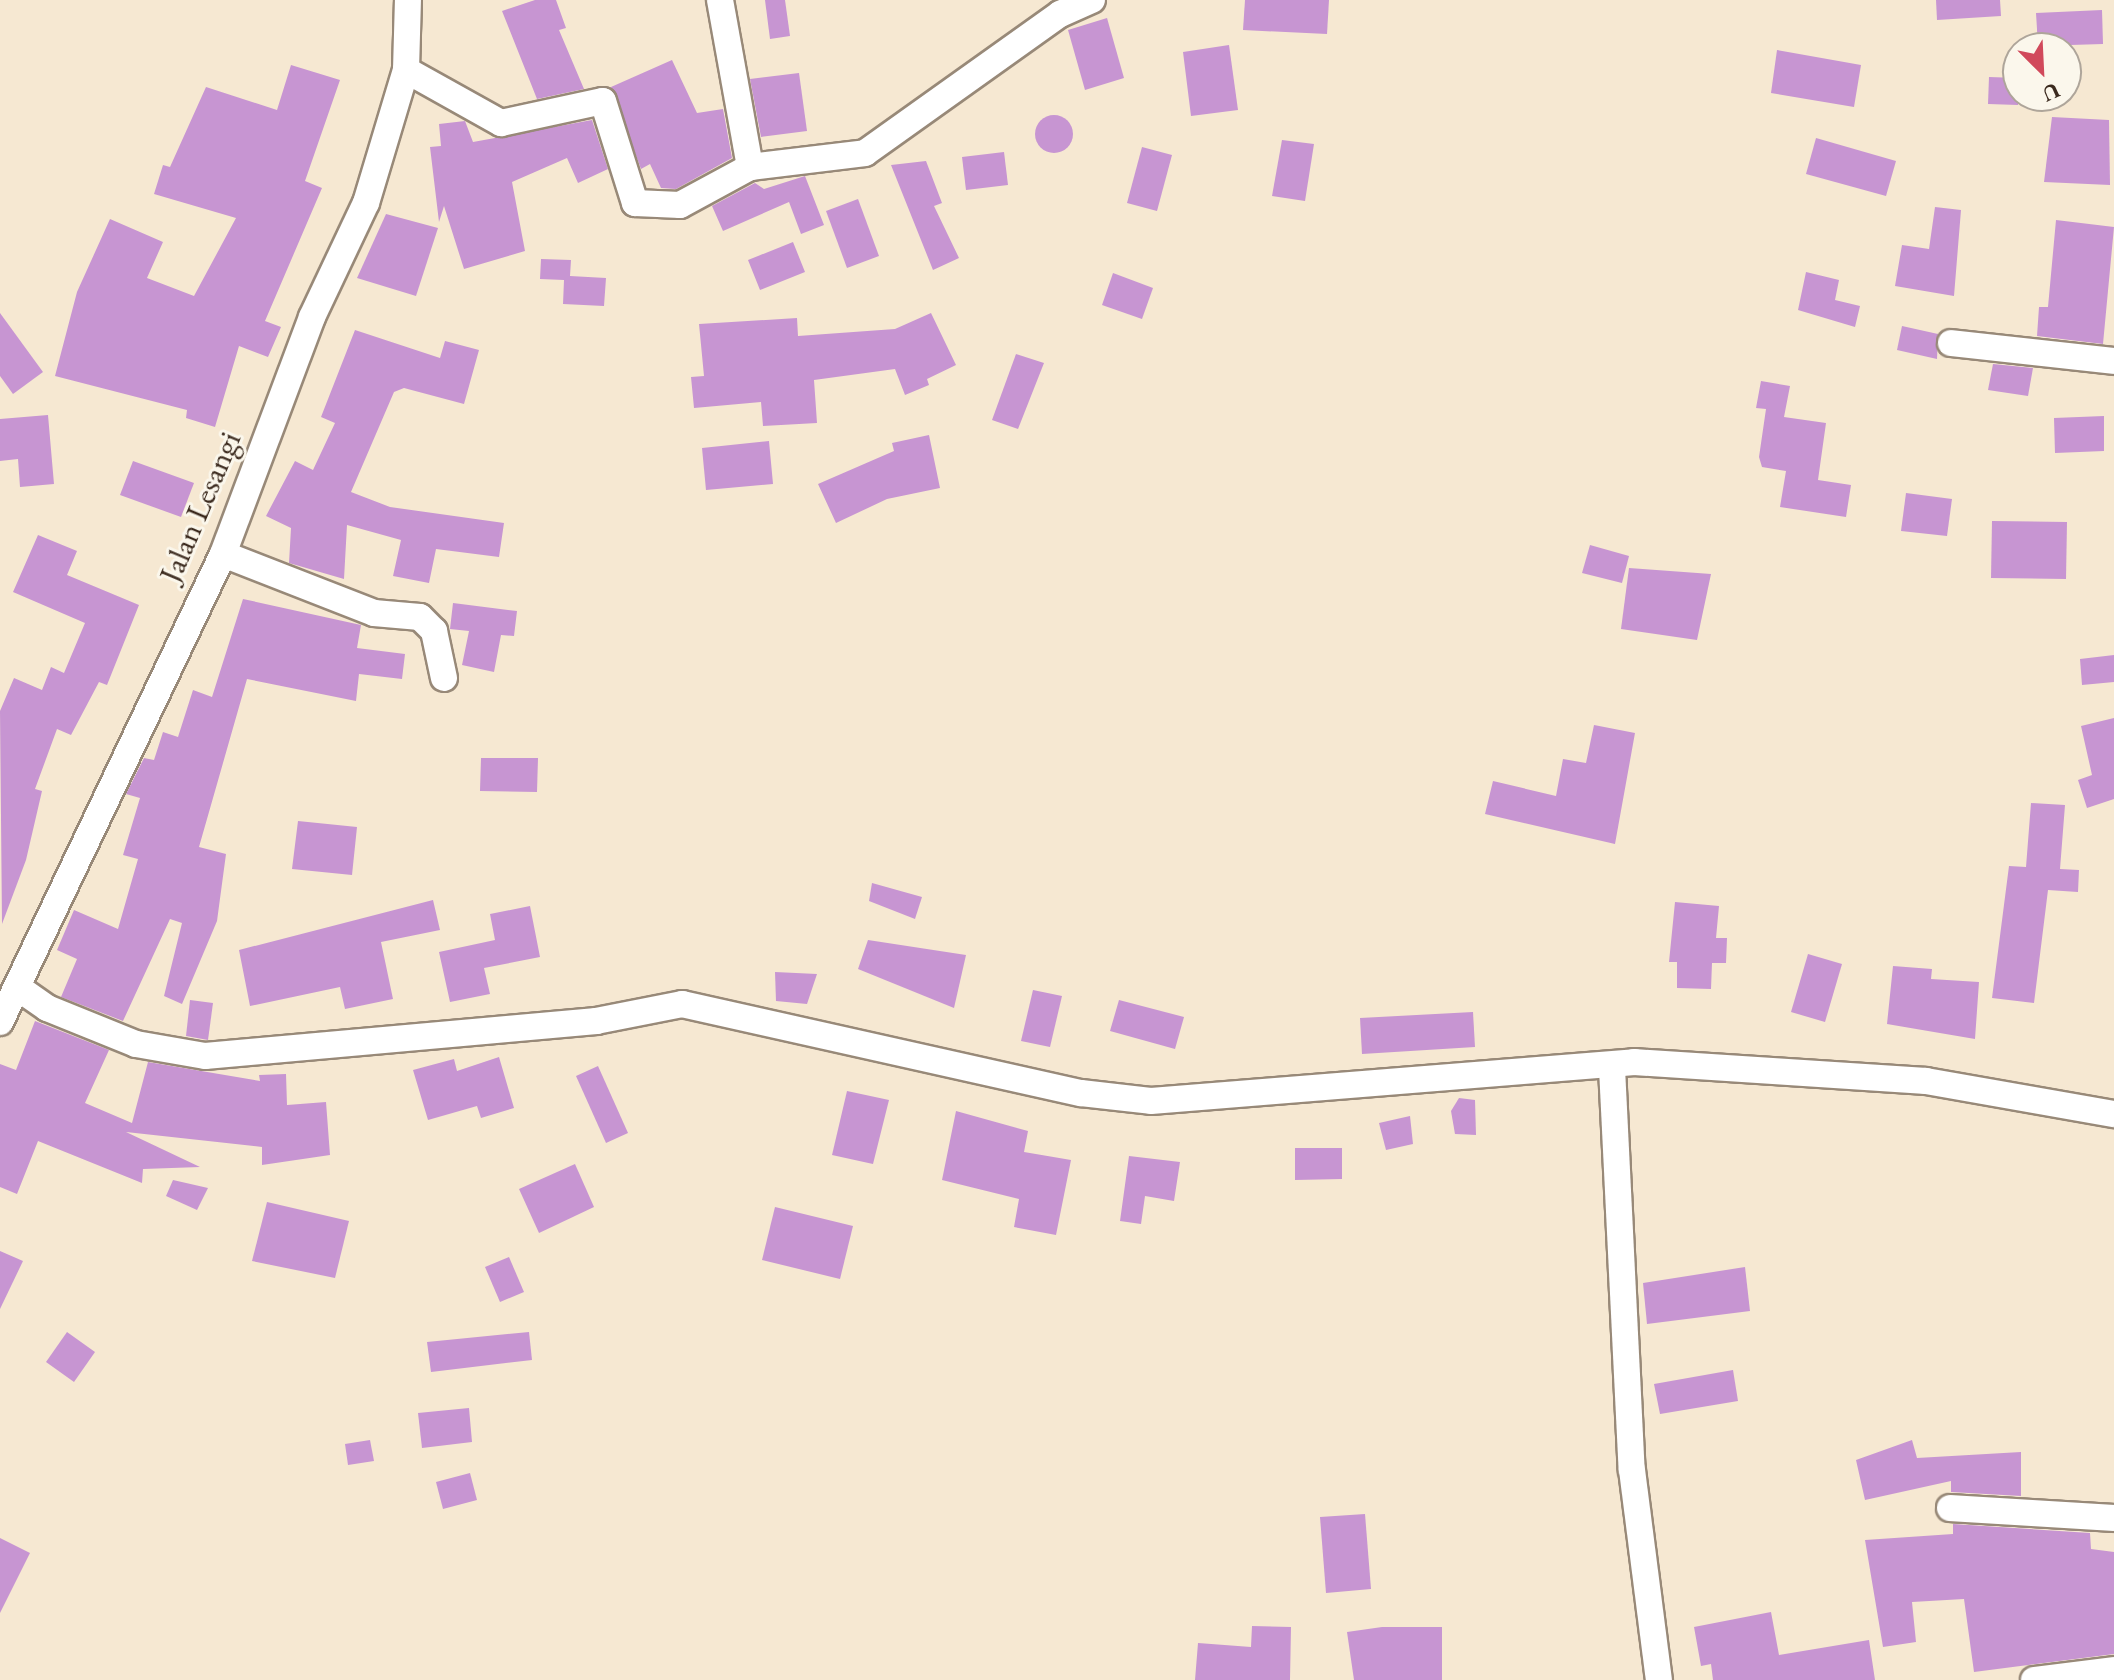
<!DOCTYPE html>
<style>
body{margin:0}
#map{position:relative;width:2114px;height:1680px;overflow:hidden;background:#f6e8d2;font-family:"EB Garamond",serif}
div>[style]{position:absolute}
.building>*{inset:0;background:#c795d2}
.round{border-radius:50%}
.roads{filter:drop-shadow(2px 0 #988978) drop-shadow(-2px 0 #988978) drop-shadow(0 2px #988978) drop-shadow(0 -2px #988978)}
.minor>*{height:26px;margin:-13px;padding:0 13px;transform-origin:13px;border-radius:13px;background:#fff}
span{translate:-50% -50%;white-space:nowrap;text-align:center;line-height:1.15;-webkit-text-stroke:6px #fbf7ec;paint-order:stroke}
.street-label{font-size:32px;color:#3b2a1e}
.north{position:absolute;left:2002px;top:32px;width:80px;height:80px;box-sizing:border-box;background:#fbf7ec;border:2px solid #aea59a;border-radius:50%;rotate:156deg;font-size:22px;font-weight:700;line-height:32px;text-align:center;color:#3b2a1e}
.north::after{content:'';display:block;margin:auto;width:28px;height:36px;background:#d1495b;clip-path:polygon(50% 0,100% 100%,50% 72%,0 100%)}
</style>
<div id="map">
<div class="building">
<i style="clip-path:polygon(535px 0,556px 0,566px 28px,559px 30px,584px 89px,537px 99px,502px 11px)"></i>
<i style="clip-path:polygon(765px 0,785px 0,790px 36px,770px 39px)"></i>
<i style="clip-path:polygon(1245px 0,1329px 0,1327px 34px,1243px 30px)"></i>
<i style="clip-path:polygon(1936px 0,2000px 0,2001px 16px,1937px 20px)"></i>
<i style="clip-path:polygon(2102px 10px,2103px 44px,2038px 46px,2036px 13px)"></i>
<i style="clip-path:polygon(1107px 18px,1124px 78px,1085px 90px,1068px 30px)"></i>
<i style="clip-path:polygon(1229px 45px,1238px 110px,1191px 116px,1183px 52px)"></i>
<i style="clip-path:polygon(1777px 50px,1861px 65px,1854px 107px,1771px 93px)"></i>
<i style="clip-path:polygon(672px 60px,697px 113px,723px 109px,732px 158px,676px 189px,661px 188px,650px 164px,641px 169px,611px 87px)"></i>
<i style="clip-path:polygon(291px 65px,340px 80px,305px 181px,322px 188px,265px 321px,281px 327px,268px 357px,239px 346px,215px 427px,186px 418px,187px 410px,55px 376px,77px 292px,110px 219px,163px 242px,147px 278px,194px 296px,236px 218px,154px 194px,163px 165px,170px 167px,206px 87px,277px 110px)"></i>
<i style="clip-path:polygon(799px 73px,807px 131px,761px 137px,750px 79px)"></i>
<i style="clip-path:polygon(1989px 77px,2018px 78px,2018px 105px,1988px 104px)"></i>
<i class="round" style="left:1035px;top:115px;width:38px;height:38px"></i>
<i style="clip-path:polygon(2052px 117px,2109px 120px,2110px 185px,2044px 182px)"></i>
<i style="clip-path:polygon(592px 120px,608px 169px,578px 183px,567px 158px,512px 182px,525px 251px,464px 269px,444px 206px,439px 222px,430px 147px,441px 146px,439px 124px,465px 121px,473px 142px)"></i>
<i style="clip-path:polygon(1816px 138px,1896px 161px,1886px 196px,1806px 174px)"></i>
<i style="clip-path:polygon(1282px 140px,1314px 144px,1305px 201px,1272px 196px)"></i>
<i style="clip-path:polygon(1142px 147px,1172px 155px,1157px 211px,1127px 203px)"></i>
<i style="clip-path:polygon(1004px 152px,1008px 185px,966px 190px,962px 157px)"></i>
<i style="clip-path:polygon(926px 161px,942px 203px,934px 206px,959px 258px,933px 270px,891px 165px)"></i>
<i style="clip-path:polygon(805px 176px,824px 225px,801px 234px,789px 202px,723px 231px,712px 206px,755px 183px,764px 189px)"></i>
<i style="clip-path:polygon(858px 199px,879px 256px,847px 268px,826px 211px)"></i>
<i style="clip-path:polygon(1935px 207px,1961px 210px,1954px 296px,1895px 286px,1902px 245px,1929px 249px)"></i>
<i style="clip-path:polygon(386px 214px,438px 228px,416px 296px,357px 278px)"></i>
<i style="clip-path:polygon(2056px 220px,2114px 227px,2103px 344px,2037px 336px,2039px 307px,2048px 307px)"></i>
<i style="clip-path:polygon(793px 242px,805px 272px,760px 290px,748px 260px)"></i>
<i style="clip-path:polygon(541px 259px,571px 260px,570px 276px,606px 278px,604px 306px,563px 304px,564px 280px,540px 279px)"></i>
<i style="clip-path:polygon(1806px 272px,1839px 280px,1835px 300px,1860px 306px,1855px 327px,1798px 310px)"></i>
<i style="clip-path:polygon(1113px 273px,1153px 288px,1142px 319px,1102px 305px)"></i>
<i style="clip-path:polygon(0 313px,43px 372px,13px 394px,0 376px)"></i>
<i style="clip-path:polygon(931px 313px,956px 365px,927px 379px,929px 385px,905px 395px,895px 369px,814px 380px,817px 423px,763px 426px,761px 402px,694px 408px,691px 377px,704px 376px,699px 324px,797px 318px,798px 336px,895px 329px)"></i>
<i style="clip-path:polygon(1902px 326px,1938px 334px,1937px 359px,1897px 350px)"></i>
<i style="clip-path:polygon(355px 330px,440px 358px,445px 341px,479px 350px,464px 404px,404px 388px,394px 392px,351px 492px,390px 507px,504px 523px,499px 557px,436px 549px,429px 583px,393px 576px,401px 540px,347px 525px,344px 579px,289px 563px,291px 528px,266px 516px,295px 461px,313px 470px,335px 423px,321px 417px)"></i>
<i style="clip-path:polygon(1016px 354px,1044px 363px,1018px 429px,992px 420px)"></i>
<i style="clip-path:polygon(1993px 364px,2033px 368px,2028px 396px,1988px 390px)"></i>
<i style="clip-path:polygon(1761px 381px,1790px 386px,1784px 417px,1826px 423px,1818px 480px,1851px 485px,1846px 517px,1780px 507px,1786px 471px,1762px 467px,1759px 457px,1766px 409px,1756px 408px)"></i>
<i style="clip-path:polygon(48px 415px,54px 484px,20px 487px,18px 459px,0 461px,0 419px)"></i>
<i style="clip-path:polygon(2104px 416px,2104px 451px,2055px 453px,2054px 418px)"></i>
<i style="clip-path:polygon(929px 435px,940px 488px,887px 499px,836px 523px,818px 484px,894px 451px,892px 443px)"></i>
<i style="clip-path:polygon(769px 441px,773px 484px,706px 490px,702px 448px)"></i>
<i style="clip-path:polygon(133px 461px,194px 483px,181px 517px,120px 495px)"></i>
<i style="clip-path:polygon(1906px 493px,1952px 499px,1947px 536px,1901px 531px)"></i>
<i style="clip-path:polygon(1992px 521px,2067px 522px,2066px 579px,1991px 578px)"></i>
<i style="clip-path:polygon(38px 535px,77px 551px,67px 575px,139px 605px,107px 685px,99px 682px,71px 735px,57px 729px,35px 789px,42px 791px,26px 860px,2px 924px,0 711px,14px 678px,42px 690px,51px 667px,64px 673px,85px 623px,13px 592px)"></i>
<i style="clip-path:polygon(1590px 545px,1629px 556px,1622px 583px,1582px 573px)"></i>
<i style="clip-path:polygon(1629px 568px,1711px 574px,1697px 640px,1621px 629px)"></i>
<i style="clip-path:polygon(243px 599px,361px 625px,357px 648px,405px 654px,402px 679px,359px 674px,356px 701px,247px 679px,199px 847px,226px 854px,217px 921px,182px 1004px,164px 996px,182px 923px,170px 919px,123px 1021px,61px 997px,77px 959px,57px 950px,74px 910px,118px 929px,138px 859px,123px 855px,140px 798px,126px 794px,144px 758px,154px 760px,163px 732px,178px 737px,193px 690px,212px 697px)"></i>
<i style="clip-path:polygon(453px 603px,517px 611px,514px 636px,501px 635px,494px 672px,462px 665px,469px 631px,450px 629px)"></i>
<i style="clip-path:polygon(2114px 655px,2114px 682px,2082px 685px,2080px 659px)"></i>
<i style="clip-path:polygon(2114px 718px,2114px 799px,2087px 808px,2078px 780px,2092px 775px,2081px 726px)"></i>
<i style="clip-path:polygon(1594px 725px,1635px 733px,1615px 844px,1485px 814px,1493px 781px,1556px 796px,1563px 759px,1586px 763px)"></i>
<i style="clip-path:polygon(481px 758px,538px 758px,537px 792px,480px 791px)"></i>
<i style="clip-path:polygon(2031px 803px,2065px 805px,2060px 869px,2079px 870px,2078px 892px,2048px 890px,2034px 1003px,1992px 998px,2009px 866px,2026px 867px)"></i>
<i style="clip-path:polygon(298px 821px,357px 827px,352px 875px,292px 869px)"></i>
<i style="clip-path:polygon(872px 883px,922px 897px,915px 919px,869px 901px)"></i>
<i style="clip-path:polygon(433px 900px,440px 930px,381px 942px,393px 999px,345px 1009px,340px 987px,250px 1006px,239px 950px)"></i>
<i style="clip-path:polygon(1675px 902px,1719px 906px,1716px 938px,1727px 938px,1726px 963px,1712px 963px,1711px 989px,1677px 988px,1677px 962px,1669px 962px)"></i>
<i style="clip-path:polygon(530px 906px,540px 957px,484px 968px,490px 994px,450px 1002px,439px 952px,495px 940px,490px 914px)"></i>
<i style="clip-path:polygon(868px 940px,966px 955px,954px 1008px,858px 969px)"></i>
<i style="clip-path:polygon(1808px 954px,1842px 964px,1825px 1022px,1791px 1012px)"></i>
<i style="clip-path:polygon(1893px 966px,1932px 969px,1931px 979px,1979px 982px,1975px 1039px,1887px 1024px)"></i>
<i style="clip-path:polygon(775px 972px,817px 974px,807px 1004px,776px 1001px)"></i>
<i style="clip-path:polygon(1033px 990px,1062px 996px,1050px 1047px,1021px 1041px)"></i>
<i style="clip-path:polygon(190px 1000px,213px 1003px,208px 1040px,186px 1036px)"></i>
<i style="clip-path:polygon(1119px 1000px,1184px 1017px,1175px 1049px,1110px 1031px)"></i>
<i style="clip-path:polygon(1473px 1012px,1475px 1047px,1362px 1054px,1360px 1018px)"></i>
<i style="clip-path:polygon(35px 1021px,109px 1050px,85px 1103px,132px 1123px,148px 1062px,260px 1081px,259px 1075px,286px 1074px,287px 1105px,326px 1102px,330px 1155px,262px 1165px,262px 1147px,126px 1132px,200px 1167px,143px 1169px,142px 1183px,38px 1141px,17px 1194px,0 1187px,0 1064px,16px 1070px)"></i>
<i style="clip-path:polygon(499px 1057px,514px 1108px,481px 1118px,477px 1106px,428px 1120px,413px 1070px,454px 1059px,457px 1071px)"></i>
<i style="clip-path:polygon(598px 1066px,628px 1133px,606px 1143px,576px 1076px)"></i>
<i style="clip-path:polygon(847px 1091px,889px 1100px,873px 1164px,832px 1155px)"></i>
<i style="clip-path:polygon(1459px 1098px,1475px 1100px,1476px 1135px,1455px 1134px,1451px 1111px)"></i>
<i style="clip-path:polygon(956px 1111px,1028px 1131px,1024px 1152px,1071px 1160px,1056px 1235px,1014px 1227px,1019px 1199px,942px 1180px)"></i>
<i style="clip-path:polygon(1410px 1116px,1413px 1144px,1386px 1150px,1379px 1123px)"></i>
<i style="clip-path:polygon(1295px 1148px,1342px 1148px,1342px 1179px,1295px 1180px)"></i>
<i style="clip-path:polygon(1129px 1156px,1180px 1162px,1174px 1201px,1145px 1196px,1141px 1224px,1120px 1221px)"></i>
<i style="clip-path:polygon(575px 1164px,594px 1207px,539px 1233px,519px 1189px)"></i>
<i style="clip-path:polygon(173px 1180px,208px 1188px,197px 1210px,166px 1196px)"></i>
<i style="clip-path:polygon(267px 1202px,349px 1221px,335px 1278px,252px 1261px)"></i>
<i style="clip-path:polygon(775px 1207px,853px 1226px,840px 1279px,762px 1260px)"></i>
<i style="clip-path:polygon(0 1251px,23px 1261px,0 1309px)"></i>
<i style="clip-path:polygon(509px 1257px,524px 1292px,500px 1302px,485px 1267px)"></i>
<i style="clip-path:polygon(1745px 1267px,1750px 1311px,1647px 1324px,1643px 1283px)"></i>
<i style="clip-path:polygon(67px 1332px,95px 1352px,74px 1382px,46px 1362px)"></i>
<i style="clip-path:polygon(529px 1332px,532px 1360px,431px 1372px,427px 1342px)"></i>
<i style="clip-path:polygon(1733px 1370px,1738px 1401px,1660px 1414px,1654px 1384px)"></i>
<i style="clip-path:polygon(469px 1408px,472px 1442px,422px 1448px,418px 1413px)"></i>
<i style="clip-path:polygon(370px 1440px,374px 1461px,348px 1465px,345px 1444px)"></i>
<i style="clip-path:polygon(1912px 1440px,1917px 1458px,2021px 1452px,2021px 1496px,1951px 1492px,1951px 1481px,1865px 1500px,1856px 1460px)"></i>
<i style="clip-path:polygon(470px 1473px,477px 1500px,443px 1509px,436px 1482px)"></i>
<i style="clip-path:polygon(1365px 1514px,1371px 1589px,1326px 1593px,1320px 1517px)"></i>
<i style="clip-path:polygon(1953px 1524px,2090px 1533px,2091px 1549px,2114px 1552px,2114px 1654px,1974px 1672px,1964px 1599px,1912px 1602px,1916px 1642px,1883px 1647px,1865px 1540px,1953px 1534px)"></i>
<i style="clip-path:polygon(0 1538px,30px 1553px,0 1613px)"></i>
<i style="clip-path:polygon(1771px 1612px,1779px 1655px,1869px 1640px,1875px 1680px,1713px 1680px,1711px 1664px,1701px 1666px,1694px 1627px)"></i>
<i style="clip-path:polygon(1252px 1626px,1291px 1627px,1290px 1680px,1195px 1680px,1198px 1643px,1251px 1647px)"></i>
<i style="clip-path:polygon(1382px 1627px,1442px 1627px,1442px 1680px,1354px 1680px,1347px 1632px)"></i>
</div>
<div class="roads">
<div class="minor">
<i style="left:720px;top:0;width:170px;rotate:79.8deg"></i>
<i style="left:406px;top:70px;width:109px;rotate:29.2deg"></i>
<i style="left:501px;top:123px;width:104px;rotate:-12.2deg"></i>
<i style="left:603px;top:101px;width:107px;rotate:72.6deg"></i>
<i style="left:635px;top:203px;width:45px;rotate:2.5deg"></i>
<i style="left:680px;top:205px;width:80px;rotate:-28.5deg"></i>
<i style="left:750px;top:167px;width:116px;rotate:-6.9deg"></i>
<i style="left:865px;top:153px;width:239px;rotate:-35.5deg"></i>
<i style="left:1060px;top:14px;width:35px;rotate:-24deg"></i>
<i style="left:1951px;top:343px;width:164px;rotate:6.3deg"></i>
<i style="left:223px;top:554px;width:162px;rotate:21.3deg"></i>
<i style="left:374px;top:613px;width:46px;rotate:5deg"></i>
<i style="left:420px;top:617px;width:20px;rotate:45deg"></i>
<i style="left:434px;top:631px;width:48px;rotate:78deg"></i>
<i style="left:17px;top:987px;width:37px;rotate:35deg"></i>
<i style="left:47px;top:1008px;width:96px;rotate:22deg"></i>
<i style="left:136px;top:1044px;width:70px;rotate:9.9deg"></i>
<i style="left:205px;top:1056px;width:393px;rotate:-5.1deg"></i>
<i style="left:596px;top:1021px;width:88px;rotate:-11.2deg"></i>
<i style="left:682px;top:1004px;width:409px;rotate:12.6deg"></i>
<i style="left:1081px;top:1093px;width:70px;rotate:6.5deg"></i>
<i style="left:1151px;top:1101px;width:485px;rotate:-4.6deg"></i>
<i style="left:1634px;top:1062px;width:293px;rotate:3.7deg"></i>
<i style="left:1926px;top:1081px;width:191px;rotate:10deg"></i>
<i style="left:0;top:1022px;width:518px;rotate:-64.52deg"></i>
<i style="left:223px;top:554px;width:253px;rotate:-69.4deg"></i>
<i style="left:312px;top:317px;width:126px;rotate:-64.7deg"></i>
<i style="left:366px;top:203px;width:139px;rotate:-73.3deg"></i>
<i style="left:406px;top:70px;width:70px;rotate:-88.4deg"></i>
<i style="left:1612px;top:1068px;width:402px;rotate:87.2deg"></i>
<i style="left:1632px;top:1470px;width:212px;rotate:82.7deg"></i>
<i style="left:1950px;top:1508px;width:164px;rotate:3.5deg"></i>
<i style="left:2034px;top:1680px;width:81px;rotate:-7.1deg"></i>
</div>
</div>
<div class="street-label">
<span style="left:200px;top:507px;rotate:-67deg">Jalan Lesangi</span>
</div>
<div class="north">U</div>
</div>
